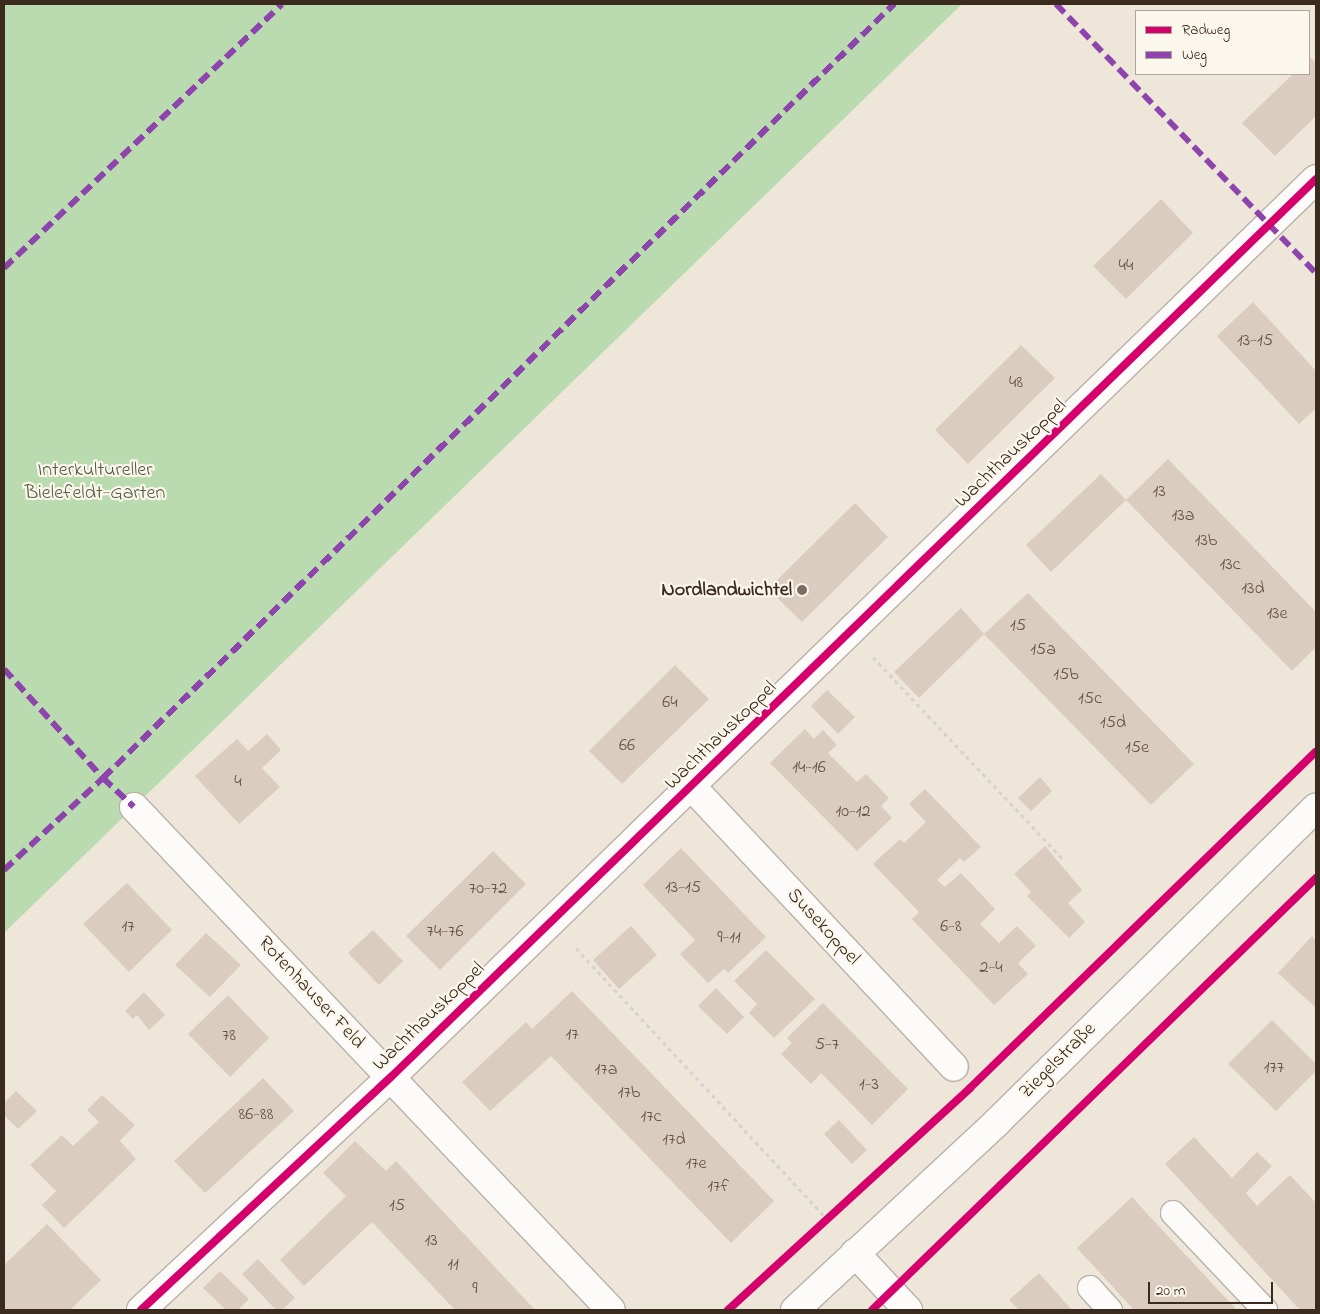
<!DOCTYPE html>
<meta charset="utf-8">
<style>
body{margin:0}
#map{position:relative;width:1320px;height:1314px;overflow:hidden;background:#efe6da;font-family:"Indie Flower",sans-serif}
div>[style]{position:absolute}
.green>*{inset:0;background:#b9dbaf}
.building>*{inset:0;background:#daccbf}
.path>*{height:3px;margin-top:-1.5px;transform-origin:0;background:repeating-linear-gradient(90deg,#d6d2cf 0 4px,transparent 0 8px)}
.roads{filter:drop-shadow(1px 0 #bab2aa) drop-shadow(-1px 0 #bab2aa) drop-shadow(0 1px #bab2aa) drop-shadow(0 -1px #bab2aa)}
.lane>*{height:24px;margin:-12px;padding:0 12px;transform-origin:12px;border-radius:12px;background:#fdfbf9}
.street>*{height:28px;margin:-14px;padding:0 14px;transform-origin:14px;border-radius:14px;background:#fdfbf9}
.secondary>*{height:28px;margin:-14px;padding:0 14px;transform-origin:14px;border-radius:14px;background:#fdfbf9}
.quiet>*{height:6px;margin-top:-3px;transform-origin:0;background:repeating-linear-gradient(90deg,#8e44ad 0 12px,transparent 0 18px)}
.cycleway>*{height:8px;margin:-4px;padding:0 4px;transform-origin:4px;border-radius:4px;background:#d6006c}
.dots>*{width:14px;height:14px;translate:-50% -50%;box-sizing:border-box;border:2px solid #fbf7ec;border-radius:50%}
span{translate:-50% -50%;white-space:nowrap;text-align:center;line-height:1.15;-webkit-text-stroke:4.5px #fbf7ec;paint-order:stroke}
.number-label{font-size:18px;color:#635246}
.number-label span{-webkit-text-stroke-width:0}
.street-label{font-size:20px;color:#3b2a1e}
.park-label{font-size:20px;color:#545c3f}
.poi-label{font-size:20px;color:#3b2a1e;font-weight:700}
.right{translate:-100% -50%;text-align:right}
.frame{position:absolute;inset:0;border:5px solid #3b2a1e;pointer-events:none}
.legend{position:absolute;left:1135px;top:10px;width:175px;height:65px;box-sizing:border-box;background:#fbf7ec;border:1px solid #aea59a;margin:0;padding:6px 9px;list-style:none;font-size:15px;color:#3b2a1e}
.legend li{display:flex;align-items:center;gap:10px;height:25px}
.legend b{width:25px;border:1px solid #aea59a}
.scale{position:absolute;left:1148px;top:1282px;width:125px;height:22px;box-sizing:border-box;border:2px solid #3b2a1e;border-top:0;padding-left:6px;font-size:15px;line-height:18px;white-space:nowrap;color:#3b2a1e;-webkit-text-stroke:4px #fbf7ec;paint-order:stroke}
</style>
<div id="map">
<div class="green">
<i style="clip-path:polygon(4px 4px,962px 4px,4px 933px)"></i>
</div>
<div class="building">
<i style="clip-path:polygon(1310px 57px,1316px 63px,1316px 116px,1275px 156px,1242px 123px,1293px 74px,1309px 74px)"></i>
<i style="clip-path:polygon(1161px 199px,1193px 233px,1126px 299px,1093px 266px)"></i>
<i style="clip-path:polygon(1253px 302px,1316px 371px,1316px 408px,1299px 424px,1217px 336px)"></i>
<i style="clip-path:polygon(1021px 345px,1055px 378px,968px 464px,935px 430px)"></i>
<i style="clip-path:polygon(1168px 459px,1316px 612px,1316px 647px,1292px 671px,1126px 500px)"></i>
<i style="clip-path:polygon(1101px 474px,1126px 500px,1051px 572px,1026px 545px)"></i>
<i style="clip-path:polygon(855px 503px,888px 537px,802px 622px,768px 589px)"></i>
<i style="clip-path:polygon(1028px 593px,1194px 764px,1151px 805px,984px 634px)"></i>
<i style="clip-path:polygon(961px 608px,984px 634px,919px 698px,894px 672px)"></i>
<i style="clip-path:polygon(675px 665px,709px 699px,622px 784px,589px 751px)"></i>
<i style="clip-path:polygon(827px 690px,855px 717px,838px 734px,811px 706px)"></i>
<i style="clip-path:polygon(805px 729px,814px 739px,823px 730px,837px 745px,828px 753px,857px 782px,866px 774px,889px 798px,881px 806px,892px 818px,857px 851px,770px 763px)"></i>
<i style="clip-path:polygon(267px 734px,281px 750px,262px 768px,280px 787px,239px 824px,195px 776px,237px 739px,248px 751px)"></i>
<i style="clip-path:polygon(1040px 777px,1052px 791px,1031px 811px,1018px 798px)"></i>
<i style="clip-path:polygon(925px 789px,981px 847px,964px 862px,960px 858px,937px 880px,945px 887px,961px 873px,995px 909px,980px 924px,999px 943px,1017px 926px,1036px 946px,1018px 963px,1028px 974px,994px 1005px,912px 919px,919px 912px,873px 864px,900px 839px,904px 843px,926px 822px,909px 804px)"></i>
<i style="clip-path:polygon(1045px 846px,1082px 890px,1068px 903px,1085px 922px,1069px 938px,1027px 896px,1031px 892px,1014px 874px)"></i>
<i style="clip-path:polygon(681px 848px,766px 937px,728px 973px,724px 969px,708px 983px,680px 954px,695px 940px,643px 885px)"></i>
<i style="clip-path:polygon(493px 851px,526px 884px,440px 970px,406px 936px)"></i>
<i style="clip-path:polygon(127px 883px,172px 930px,129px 972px,83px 924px)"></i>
<i style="clip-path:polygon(631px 926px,657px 955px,619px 989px,593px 960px)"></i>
<i style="clip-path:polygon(373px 930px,403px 961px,379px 985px,348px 953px)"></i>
<i style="clip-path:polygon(206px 933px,241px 965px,210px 997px,175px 965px)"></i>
<i style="clip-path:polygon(1312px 936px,1316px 940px,1316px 1008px,1278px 973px)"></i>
<i style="clip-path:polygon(766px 950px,815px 999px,774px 1038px,749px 1013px,757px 1004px,734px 981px)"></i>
<i style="clip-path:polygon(716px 988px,744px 1017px,727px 1034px,698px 1006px)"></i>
<i style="clip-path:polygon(572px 991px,774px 1201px,731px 1243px,551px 1056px,490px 1111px,462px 1082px,526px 1022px,532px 1029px)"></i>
<i style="clip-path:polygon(144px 992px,165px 1015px,149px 1030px,137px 1015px,133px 1019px,125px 1011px)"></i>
<i style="clip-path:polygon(228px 995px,269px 1038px,230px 1077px,188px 1034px)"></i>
<i style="clip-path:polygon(823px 1003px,908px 1089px,872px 1125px,821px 1073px,811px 1084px,781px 1054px,792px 1043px,787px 1038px)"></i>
<i style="clip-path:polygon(1272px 1020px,1316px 1064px,1316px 1071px,1276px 1111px,1228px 1064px)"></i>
<i style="clip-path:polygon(263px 1078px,294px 1111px,205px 1193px,174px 1161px)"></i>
<i style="clip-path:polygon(16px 1091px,37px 1111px,18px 1129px,4px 1115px,4px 1103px)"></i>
<i style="clip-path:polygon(102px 1095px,135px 1125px,120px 1141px,136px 1159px,64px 1228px,42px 1205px,56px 1191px,30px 1165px,62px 1135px,73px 1146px,99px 1122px,87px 1110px)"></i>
<i style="clip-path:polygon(839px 1120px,867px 1150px,852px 1164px,824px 1134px)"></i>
<i style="clip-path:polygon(1194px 1137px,1232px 1178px,1257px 1152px,1272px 1166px,1246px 1193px,1257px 1206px,1290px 1175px,1316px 1203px,1316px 1310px,1300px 1310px,1165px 1164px)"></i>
<i style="clip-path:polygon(355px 1141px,386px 1171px,396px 1161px,535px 1310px,455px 1310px,372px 1222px,304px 1286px,280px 1260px,346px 1196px,323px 1173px)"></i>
<i style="clip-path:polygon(1132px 1197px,1153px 1220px,1237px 1310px,1134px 1310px,1077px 1248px)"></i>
<i style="clip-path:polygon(47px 1224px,101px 1280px,70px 1310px,4px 1310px,4px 1265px)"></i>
<i style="clip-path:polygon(258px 1259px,295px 1298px,282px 1310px,276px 1310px,242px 1274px)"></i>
<i style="clip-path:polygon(220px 1271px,249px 1299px,238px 1310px,226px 1310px,203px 1288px)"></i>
<i style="clip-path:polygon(1039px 1273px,1072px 1310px,1019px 1310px,1009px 1300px)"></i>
</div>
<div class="path">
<i style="left:873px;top:657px;width:277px;rotate:46.8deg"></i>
<i style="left:576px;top:948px;width:369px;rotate:47.2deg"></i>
</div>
<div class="roads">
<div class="lane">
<i style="left:1173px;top:1213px;width:134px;rotate:46.5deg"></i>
<i style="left:1090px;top:1288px;width:30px;rotate:48deg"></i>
</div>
<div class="street">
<i style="left:692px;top:787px;width:383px;rotate:46.9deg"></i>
<i style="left:134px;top:807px;width:693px;rotate:46.52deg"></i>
<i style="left:855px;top:1253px;width:78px;rotate:47.1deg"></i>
<i style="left:141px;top:1310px;width:342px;rotate:-43deg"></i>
<i style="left:391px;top:1077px;width:1289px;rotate:-44.15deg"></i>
</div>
<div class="secondary">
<i style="left:795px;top:1310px;width:276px;rotate:-42.9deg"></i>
<i style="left:997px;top:1122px;width:448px;rotate:-44.6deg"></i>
</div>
</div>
<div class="quiet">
<i style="left:1056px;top:4px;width:374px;rotate:46deg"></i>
<i style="left:4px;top:268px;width:383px;rotate:-43.5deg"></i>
<i style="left:4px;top:669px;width:147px;rotate:47.8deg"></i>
<i style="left:103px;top:778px;width:42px;rotate:43.1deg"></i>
<i style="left:4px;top:870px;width:135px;rotate:-42.9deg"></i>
<i style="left:103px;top:778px;width:1107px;rotate:-44.38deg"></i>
</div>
<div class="cycleway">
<i style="left:141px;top:1310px;width:342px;rotate:-43deg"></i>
<i style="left:391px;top:1077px;width:1289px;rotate:-44.15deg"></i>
<i style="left:728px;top:1310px;width:328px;rotate:-42.5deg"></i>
<i style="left:970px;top:1088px;width:482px;rotate:-44.2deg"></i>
<i style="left:872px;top:1310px;width:619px;rotate:-44.22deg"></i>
</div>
<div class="dots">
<i style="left:802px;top:590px;background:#7a6c60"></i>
</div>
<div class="number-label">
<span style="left:1126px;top:266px">44</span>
<span style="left:1255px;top:341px">13-15</span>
<span style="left:1016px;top:383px">48</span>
<span style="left:1159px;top:492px">13</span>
<span style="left:1183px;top:516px">13a</span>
<span style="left:1206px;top:541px">13b</span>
<span style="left:1230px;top:565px">13c</span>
<span style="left:1253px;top:589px">13d</span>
<span style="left:1277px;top:614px">13e</span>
<span style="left:1018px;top:626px">15</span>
<span style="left:1043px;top:650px">15a</span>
<span style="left:1066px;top:675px">15b</span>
<span style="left:1090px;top:699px">15c</span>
<span style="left:670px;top:703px">64</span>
<span style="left:1113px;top:723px">15d</span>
<span style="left:627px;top:746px">66</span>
<span style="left:1137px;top:748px">15e</span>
<span style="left:809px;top:768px">14-16</span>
<span style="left:238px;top:782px">4</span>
<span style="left:853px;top:812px">10-12</span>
<span style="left:683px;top:888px">13-15</span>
<span style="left:488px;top:889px">70-72</span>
<span style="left:128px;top:927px">17</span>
<span style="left:951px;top:927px">6-8</span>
<span style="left:445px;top:932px">74-76</span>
<span style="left:729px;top:938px">9-11</span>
<span style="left:991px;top:968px">2-4</span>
<span style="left:572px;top:1035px">17</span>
<span style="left:229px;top:1036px">78</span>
<span style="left:827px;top:1045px">5-7</span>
<span style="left:1274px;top:1068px">177</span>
<span style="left:606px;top:1070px">17a</span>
<span style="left:869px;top:1085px">1-3</span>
<span style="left:629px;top:1093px">17b</span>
<span style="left:256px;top:1115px">86-88</span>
<span style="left:651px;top:1117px">17c</span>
<span style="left:674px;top:1140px">17d</span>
<span style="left:696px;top:1164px">17e</span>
<span style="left:718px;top:1187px">17f</span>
<span style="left:397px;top:1206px">15</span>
<span style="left:431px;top:1241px">13</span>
<span style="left:453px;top:1265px">11</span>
<span style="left:475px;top:1289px">9</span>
</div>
<div class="street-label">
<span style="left:1011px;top:454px;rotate:-44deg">Wachthauskoppel</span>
<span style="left:721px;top:736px;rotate:-44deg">Wachthauskoppel</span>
<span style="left:823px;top:927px;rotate:47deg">Susekoppel</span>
<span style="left:311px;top:993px;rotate:47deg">Rotenhauser Feld</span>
<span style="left:429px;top:1017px;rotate:-44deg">Wachthauskoppel</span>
<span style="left:1058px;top:1061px;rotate:-45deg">Ziegelstraße</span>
</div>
<div class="park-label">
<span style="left:95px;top:482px">Interkultureller<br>Bielefeldt-Garten</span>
</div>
<div class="poi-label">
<span class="right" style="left:792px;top:590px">Nordlandwichtel</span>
</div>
<div class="frame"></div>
<ul class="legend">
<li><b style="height:6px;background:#d6006c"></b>Radweg</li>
<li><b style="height:6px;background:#8e44ad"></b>Weg</li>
</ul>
<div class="scale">20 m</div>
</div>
